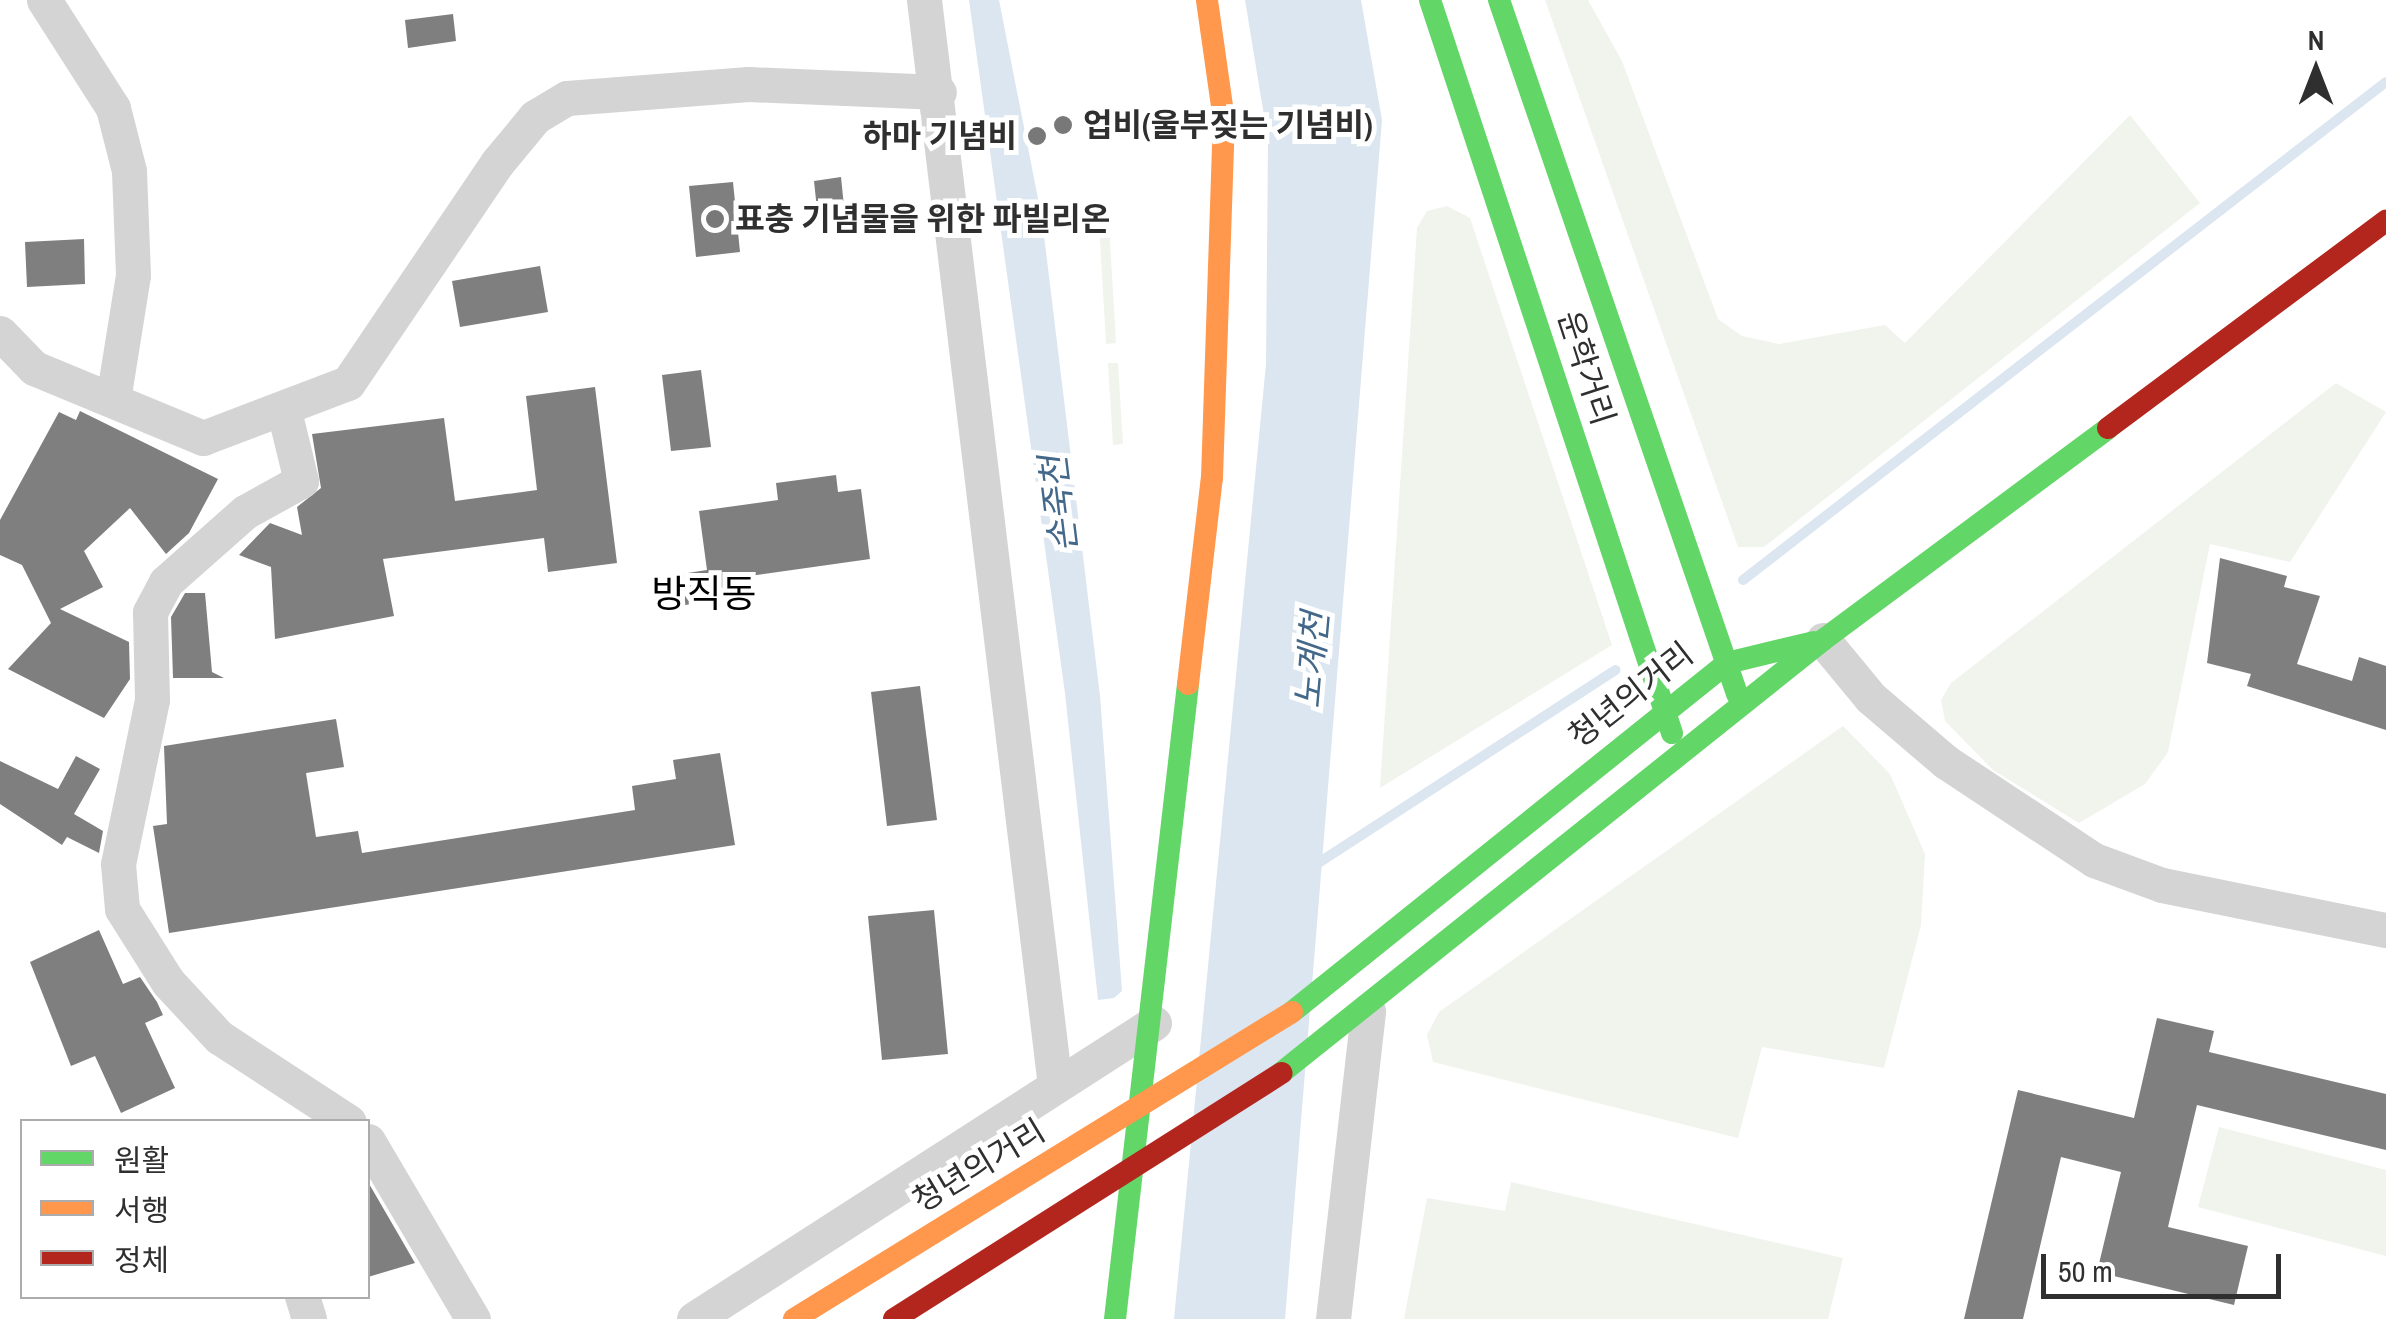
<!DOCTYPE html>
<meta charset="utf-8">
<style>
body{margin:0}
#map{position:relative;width:2386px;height:1319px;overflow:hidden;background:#fff;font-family:"Archivo Narrow","Noto Sans KR",sans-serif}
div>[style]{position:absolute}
.green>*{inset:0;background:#f0f4ed}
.water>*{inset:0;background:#dbe6f0}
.stream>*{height:10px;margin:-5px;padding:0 5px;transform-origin:5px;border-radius:5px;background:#dbe6f0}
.building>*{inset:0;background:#7f7f7f}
.street>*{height:35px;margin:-17.5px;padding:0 17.5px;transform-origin:17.5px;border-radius:17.5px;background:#d4d4d4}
.fast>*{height:22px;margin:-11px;padding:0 11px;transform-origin:11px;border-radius:11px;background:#63d668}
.slow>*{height:22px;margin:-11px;padding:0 11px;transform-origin:11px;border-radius:11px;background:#ff974d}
.jam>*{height:22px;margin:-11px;padding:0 11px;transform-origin:11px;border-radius:11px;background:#b3261e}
.dots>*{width:28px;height:28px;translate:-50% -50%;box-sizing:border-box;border:5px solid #fff;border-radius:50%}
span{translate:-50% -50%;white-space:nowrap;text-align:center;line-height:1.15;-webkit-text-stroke:10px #fff;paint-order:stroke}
.poi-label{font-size:32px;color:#2f2f2f;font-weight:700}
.left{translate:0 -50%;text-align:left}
.right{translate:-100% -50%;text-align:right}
.street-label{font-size:32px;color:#2f2f2f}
.water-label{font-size:35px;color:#446889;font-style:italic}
.quarter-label{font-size:38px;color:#000}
.legend{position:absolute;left:20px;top:1119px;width:350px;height:180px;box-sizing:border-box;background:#fff;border:2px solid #acacac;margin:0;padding:12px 18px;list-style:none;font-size:30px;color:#2f2f2f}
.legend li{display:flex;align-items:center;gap:20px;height:50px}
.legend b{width:50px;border:2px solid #acacac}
.north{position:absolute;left:2266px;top:20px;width:100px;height:100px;-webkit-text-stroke:8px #fff;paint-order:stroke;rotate:0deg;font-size:28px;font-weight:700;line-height:40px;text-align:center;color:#2f2f2f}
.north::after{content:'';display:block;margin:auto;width:35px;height:45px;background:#2f2f2f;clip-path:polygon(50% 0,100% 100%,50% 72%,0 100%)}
.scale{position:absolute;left:2041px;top:1254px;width:240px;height:45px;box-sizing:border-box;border:5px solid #2f2f2f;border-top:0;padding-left:12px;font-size:30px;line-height:35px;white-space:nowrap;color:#2f2f2f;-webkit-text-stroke:8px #fff;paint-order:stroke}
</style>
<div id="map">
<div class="green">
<i style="clip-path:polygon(1545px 0,1588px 0,1622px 61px,1718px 319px,1742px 336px,1779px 344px,1885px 325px,1905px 343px,2130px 115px,2200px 203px,1764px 547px,1738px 547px)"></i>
<i style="clip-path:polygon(1098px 206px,1108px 206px,1116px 343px,1106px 344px)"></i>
<i style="clip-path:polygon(1447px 206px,1470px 218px,1612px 645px,1380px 788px,1417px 228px,1427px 211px)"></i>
<i style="clip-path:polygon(1108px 363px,1118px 363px,1123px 444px,1113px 445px)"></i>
<i style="clip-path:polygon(2336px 383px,2386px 412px,2290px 562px,2210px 544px,2168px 752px,2145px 784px,2079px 823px,1993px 770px,1945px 721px,1941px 700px,1951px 683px)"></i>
<i style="clip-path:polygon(1843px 726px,1890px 774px,1925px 854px,1921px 925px,1884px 1068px,1762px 1047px,1738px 1138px,1433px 1062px,1427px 1035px,1439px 1012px)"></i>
<i style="clip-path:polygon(2219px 1127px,2386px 1170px,2386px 1256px,2198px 1207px)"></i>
<i style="clip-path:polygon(1511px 1182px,1843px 1258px,1828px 1319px,1404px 1319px,1427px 1198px,1505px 1211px)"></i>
</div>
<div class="water">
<i style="clip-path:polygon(969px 0,999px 0,1042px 219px,1100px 696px,1122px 991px,1114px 998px,1098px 1000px,1065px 693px)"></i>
<i style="clip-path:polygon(1245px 0,1361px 0,1382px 120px,1285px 1319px,1174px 1319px,1266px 364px,1268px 140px)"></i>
</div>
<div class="stream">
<i style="left:1743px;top:580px;width:813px;rotate:-37.76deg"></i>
<i style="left:1306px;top:871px;width:369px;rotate:-33deg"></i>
</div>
<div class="building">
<i style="clip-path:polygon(453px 14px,456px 41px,408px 48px,405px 20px)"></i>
<i style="clip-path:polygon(841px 177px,846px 226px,819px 228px,814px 181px)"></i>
<i style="clip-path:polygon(733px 182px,740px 252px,696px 257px,689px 186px)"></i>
<i style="clip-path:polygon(84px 239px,85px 284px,27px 287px,25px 242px)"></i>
<i style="clip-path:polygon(540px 266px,548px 312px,460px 327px,452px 281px)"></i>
<i style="clip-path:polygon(701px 370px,711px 447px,671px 451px,662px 375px)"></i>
<i style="clip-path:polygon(595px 387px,617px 563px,548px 572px,544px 538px,383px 559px,394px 616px,275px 639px,271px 567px,239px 555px,270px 523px,302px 535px,297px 507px,321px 488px,312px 434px,444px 418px,455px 501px,537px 490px,526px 396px)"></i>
<i style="clip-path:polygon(80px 411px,218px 479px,189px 533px,166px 554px,130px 508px,84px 551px,103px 587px,60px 609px,129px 642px,130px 679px,104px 718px,8px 669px,51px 623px,22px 565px,0 555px,0 520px,59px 412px,76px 420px)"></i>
<i style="clip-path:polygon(836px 475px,838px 492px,861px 489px,870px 559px,742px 577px,745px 596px,672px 607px,668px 576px,707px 570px,699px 511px,778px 500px,776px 483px)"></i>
<i style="clip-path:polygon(2220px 558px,2287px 576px,2284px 587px,2320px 596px,2297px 664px,2352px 681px,2359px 657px,2386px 666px,2386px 730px,2247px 686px,2251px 674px,2207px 663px)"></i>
<i style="clip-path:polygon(185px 593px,205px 593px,212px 672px,224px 678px,173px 678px,171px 617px)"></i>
<i style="clip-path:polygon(920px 686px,937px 820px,887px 826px,871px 692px)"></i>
<i style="clip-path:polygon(336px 719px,344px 767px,306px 773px,316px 837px,358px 831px,362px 853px,635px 810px,632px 786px,676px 779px,673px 760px,720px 753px,735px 845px,169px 933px,153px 826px,167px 824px,164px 746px)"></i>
<i style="clip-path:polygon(76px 756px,100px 769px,74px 814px,103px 831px,99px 853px,67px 837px,62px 845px,0 804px,0 761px,58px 789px)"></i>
<i style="clip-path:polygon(934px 910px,948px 1054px,882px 1060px,868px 916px)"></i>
<i style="clip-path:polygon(99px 930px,123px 984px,140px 977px,157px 1002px,163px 1015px,145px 1023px,175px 1088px,121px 1113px,95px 1056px,71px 1066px,30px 962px)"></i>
<i style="clip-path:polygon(2157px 1018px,2214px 1031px,2209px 1052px,2386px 1094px,2386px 1150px,2197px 1105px,2168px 1227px,2248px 1246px,2234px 1305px,2097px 1272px,2121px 1172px,2061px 1157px,2023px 1319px,1964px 1319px,2018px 1090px,2134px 1118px)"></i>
<i style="clip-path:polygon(368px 1182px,415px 1263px,368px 1277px)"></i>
</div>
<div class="street">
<i style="left:44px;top:0;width:128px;rotate:57.4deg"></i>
<i style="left:113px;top:108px;width:65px;rotate:75.7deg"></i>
<i style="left:129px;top:171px;width:104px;rotate:87.8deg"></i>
<i style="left:133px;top:275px;width:121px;rotate:99.1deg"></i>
<i style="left:924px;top:0;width:1094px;rotate:83.12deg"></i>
<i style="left:0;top:333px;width:49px;rotate:45.8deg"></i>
<i style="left:34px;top:368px;width:183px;rotate:22.5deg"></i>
<i style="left:203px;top:438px;width:155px;rotate:-20.8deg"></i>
<i style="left:348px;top:383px;width:266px;rotate:-55.9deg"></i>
<i style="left:497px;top:163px;width:60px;rotate:-50.4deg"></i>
<i style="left:535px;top:117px;width:37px;rotate:-31deg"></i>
<i style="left:567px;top:98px;width:182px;rotate:-4.4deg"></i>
<i style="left:748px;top:84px;width:191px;rotate:2.4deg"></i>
<i style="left:284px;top:411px;width:72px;rotate:76.3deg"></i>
<i style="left:301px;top:481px;width:64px;rotate:151deg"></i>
<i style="left:245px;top:512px;width:106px;rotate:138.5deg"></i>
<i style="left:166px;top:582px;width:34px;rotate:118deg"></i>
<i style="left:150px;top:612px;width:88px;rotate:88.7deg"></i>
<i style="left:152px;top:700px;width:167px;rotate:101.7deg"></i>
<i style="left:118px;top:864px;width:45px;rotate:84.9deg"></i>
<i style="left:122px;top:909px;width:86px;rotate:57.8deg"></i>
<i style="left:168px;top:982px;width:75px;rotate:47.2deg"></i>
<i style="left:219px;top:1037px;width:155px;rotate:33.2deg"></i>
<i style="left:1823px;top:640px;width:75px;rotate:50.4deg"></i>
<i style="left:1871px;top:698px;width:99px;rotate:40.5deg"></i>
<i style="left:1946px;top:762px;width:178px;rotate:33.5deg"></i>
<i style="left:2094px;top:860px;width:72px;rotate:20.2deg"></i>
<i style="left:2162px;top:885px;width:228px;rotate:11.4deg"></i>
<i style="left:368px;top:1141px;width:207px;rotate:59.5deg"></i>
<i style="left:302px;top:1296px;width:24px;rotate:73deg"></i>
<i style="left:694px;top:1319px;width:547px;rotate:-32.76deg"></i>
<i style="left:1333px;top:1319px;width:310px;rotate:-83.5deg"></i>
</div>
<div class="fast">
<i style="left:1430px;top:0;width:772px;rotate:71.73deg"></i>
<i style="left:1499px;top:0;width:734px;rotate:71.07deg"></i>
<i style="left:1292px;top:1012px;width:558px;rotate:-38.74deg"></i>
<i style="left:1727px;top:663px;width:89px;rotate:-13.6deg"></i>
<i style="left:1281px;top:1073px;width:694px;rotate:-38.62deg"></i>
<i style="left:1823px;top:640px;width:355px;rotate:-36.6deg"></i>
<i style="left:1115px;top:1319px;width:639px;rotate:-83.44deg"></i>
</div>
<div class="slow">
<i style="left:1188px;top:684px;width:207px;rotate:-83.4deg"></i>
<i style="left:1212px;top:478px;width:358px;rotate:-88.1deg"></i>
<i style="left:1224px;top:120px;width:121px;rotate:-98.1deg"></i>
<i style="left:794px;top:1319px;width:585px;rotate:-31.65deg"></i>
</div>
<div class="jam">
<i style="left:2108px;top:428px;width:347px;rotate:-36.7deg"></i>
<i style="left:894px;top:1319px;width:459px;rotate:-32.4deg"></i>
</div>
<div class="dots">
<i style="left:1063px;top:125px;background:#787878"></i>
<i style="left:1037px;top:136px;background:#787878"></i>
<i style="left:715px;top:219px;background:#787878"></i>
</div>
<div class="poi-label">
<span class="left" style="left:1083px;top:125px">업비(울부짖는 기념비)</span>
<span class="right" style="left:1017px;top:136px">하마 기념비</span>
<span class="left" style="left:735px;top:219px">표충 기념물을 위한 파빌리온</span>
</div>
<div class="street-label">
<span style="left:1586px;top:368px;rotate:72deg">운학거리</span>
<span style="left:1631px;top:695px;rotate:-38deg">청년의거리</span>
<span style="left:979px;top:1166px;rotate:-31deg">청년의거리</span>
</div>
<div class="water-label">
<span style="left:1059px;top:504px;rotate:-97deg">손죽천</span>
<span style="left:1312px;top:660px;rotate:-85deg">노계천</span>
</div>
<div class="quarter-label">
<span style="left:704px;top:594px">방직동</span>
</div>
<ul class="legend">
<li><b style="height:12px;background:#63d668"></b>원활</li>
<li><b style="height:12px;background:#ff974d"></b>서행</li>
<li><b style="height:12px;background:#b3261e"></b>정체</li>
</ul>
<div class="north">N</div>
<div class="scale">50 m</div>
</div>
